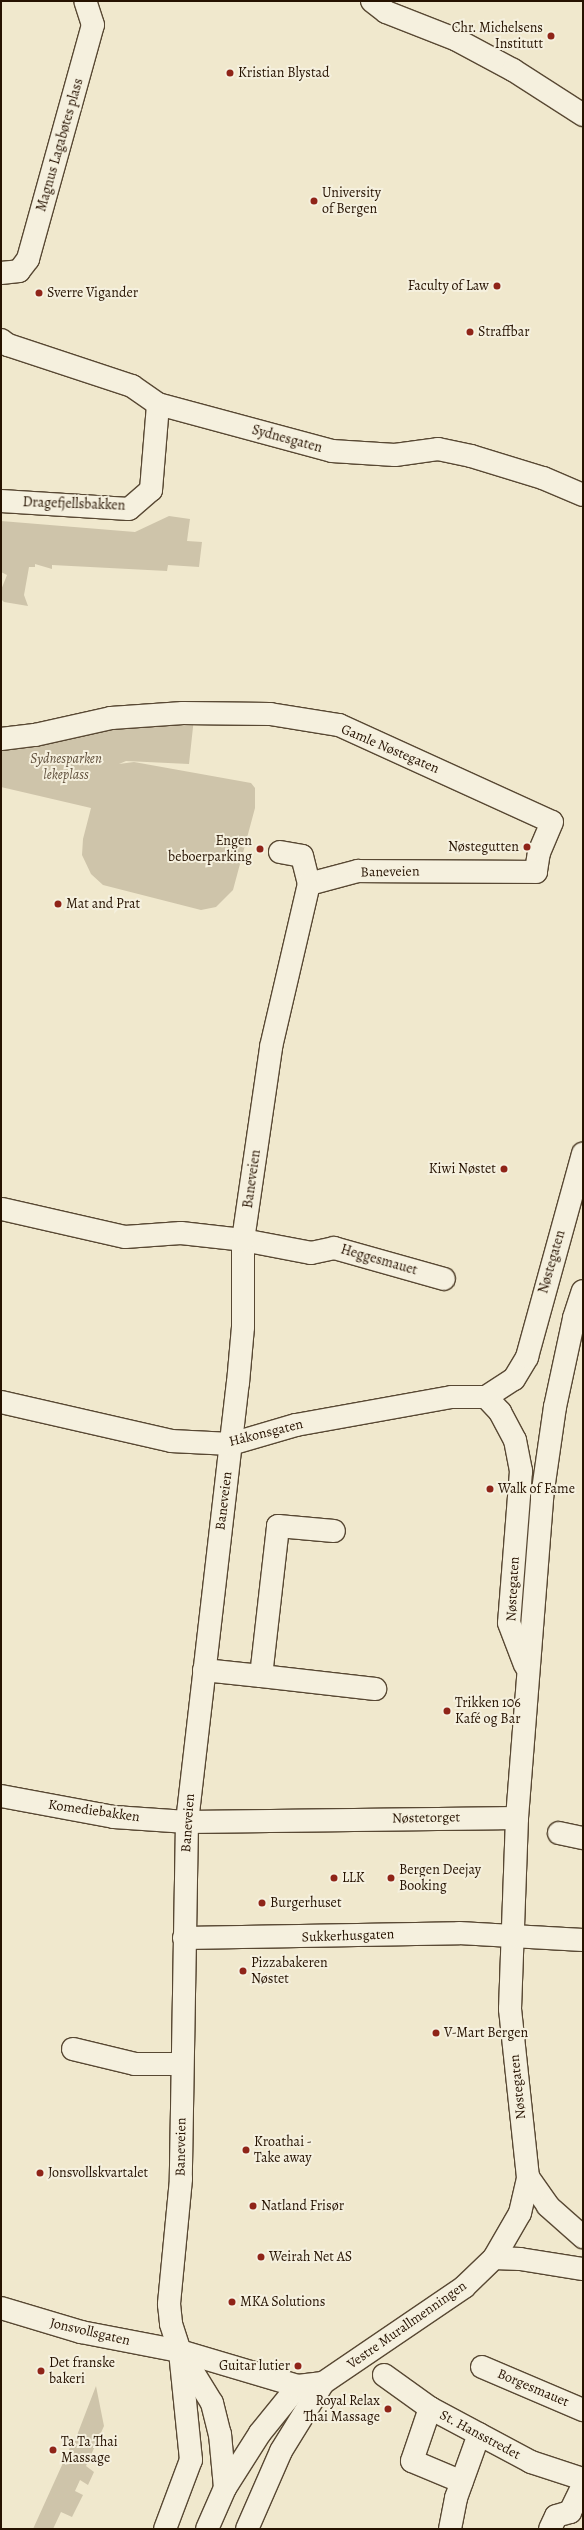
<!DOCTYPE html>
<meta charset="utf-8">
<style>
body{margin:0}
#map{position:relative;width:584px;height:2530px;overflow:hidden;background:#f0e8cd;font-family:Alegreya,serif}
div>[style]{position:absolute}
.green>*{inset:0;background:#cec4aa}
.roads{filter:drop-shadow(1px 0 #584833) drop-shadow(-1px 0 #584833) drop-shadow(0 1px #584833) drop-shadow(0 -1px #584833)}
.service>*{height:22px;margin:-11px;padding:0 11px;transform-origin:11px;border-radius:11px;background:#f5f0de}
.pedestrian>*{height:22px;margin:-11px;padding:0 11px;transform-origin:11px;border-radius:11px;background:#f5f0de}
.minor>*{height:22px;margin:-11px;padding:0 11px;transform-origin:11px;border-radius:11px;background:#f5f0de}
.tertiary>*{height:22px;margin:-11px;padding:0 11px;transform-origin:11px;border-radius:11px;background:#f5f0de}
.secondary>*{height:22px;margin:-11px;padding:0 11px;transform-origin:11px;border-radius:11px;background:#f5f0de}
.dots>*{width:11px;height:11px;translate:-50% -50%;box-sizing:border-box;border:2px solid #f5f0de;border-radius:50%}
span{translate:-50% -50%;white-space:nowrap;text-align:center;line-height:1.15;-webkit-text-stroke:4px #f5f0de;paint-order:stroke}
.poi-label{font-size:14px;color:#261200}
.right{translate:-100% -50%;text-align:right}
.left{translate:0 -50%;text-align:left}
.street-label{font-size:14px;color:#261200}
.park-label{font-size:14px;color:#61503c;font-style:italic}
.frame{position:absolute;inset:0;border:2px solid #261200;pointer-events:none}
</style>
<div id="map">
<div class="green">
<i style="clip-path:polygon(169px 516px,190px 519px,187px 541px,202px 542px,199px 567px,168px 565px,167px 571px,52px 565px,52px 569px,35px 564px,35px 567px,29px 567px,24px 595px,28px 606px,4px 602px,1px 599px,1px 590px,7px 575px,1px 572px,1px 521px,135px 532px)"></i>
<i style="clip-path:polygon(194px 718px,189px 764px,126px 761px,119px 764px,134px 762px,251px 783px,255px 788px,255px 808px,233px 890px,216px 907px,201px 910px,103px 885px,91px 874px,82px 855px,83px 839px,91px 808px,1px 787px,1px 743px)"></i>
<i style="clip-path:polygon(96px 2386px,104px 2426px,86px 2466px,94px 2472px,88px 2485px,80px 2480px,75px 2491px,83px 2495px,72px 2517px,61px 2512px,53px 2529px,33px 2529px,72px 2443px,74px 2443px)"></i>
</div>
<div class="roads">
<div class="service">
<i style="left:372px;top:1px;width:18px;rotate:38deg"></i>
<i style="left:386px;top:12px;width:76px;rotate:21.5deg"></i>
<i style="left:457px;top:40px;width:64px;rotate:28.2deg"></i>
<i style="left:513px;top:70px;width:83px;rotate:32.7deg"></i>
<i style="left:280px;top:852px;width:22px;rotate:10deg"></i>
<i style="left:302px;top:856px;width:29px;rotate:76deg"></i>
<i style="left:2px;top:1209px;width:126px;rotate:12.8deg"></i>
<i style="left:125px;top:1237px;width:56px;rotate:-4.1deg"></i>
<i style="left:181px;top:1233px;width:62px;rotate:6.4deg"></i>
<i style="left:204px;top:1670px;width:57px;rotate:6deg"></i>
<i style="left:261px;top:1676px;width:151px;rotate:-83.5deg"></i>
<i style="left:278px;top:1526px;width:56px;rotate:5.1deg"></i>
<i style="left:261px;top:1676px;width:115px;rotate:6.5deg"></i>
<i style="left:559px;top:1833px;width:25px;rotate:12deg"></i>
<i style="left:184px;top:1938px;width:275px;rotate:-1deg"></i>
<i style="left:459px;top:1933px;width:124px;rotate:3.2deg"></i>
<i style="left:73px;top:2049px;width:64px;rotate:13.6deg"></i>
<i style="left:135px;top:2064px;width:47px"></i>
<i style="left:180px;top:2351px;width:61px;rotate:58.4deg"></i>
<i style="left:212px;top:2403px;width:32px;rotate:76deg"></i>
<i style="left:220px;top:2434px;width:54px;rotate:84.7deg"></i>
<i style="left:207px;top:2529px;width:45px;rotate:-66.3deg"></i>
<i style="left:225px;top:2488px;width:65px;rotate:-57.5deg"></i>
<i style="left:260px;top:2433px;width:60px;rotate:-51deg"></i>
</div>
<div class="pedestrian">
<i style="left:1px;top:501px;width:128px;rotate:3.6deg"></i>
<i style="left:129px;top:509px;width:29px;rotate:-41deg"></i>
<i style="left:151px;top:490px;width:86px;rotate:-85.3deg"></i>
<i style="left:158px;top:404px;width:180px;rotate:15.1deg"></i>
<i style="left:332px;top:451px;width:63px;rotate:3.6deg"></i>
<i style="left:395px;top:455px;width:43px;rotate:-7.9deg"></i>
<i style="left:438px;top:449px;width:34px;rotate:12deg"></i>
<i style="left:471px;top:456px;width:75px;rotate:17deg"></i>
<i style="left:543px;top:478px;width:43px;rotate:23deg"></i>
<i style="left:1px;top:739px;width:34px;rotate:-7deg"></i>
<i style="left:35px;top:735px;width:78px;rotate:-12.6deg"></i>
<i style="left:111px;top:718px;width:72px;rotate:-4deg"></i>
<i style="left:183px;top:713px;width:87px;rotate:0.7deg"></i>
<i style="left:270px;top:714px;width:70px;rotate:9.1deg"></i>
<i style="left:339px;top:725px;width:234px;rotate:24.5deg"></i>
<i style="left:552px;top:822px;width:33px;rotate:113deg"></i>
<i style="left:539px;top:852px;width:20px;rotate:99deg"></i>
<i style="left:243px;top:1240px;width:69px;rotate:10.8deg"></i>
<i style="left:311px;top:1253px;width:24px;rotate:-12deg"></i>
<i style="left:334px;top:1248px;width:114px;rotate:15.7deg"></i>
<i style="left:1px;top:2308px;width:84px;rotate:16.7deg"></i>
<i style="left:81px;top:2332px;width:101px;rotate:10.9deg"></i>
<i style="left:482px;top:2367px;width:110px;rotate:23.1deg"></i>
<i style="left:384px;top:2375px;width:57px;rotate:35.7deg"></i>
<i style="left:430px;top:2408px;width:115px;rotate:28.1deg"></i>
<i style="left:531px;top:2462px;width:55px;rotate:18.1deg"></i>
<i style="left:430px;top:2408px;width:56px;rotate:108.8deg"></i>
<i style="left:412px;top:2461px;width:54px;rotate:22.8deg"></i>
<i style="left:450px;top:2529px;width:32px;rotate:-79deg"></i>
<i style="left:456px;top:2498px;width:68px;rotate:-70.2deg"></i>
<i style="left:550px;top:2529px;width:14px;rotate:-65deg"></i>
<i style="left:556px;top:2516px;width:15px;rotate:-16deg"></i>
<i style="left:570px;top:2512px;width:30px;rotate:-64deg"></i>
</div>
<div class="minor">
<i style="left:1px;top:273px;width:18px;rotate:-6deg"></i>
<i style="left:19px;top:271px;width:15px;rotate:-53deg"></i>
<i style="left:28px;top:259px;width:243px;rotate:-74.5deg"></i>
<i style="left:93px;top:25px;width:25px;rotate:-108deg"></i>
<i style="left:1px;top:340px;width:9px;rotate:36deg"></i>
<i style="left:8px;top:345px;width:131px;rotate:18.3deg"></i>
<i style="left:132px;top:386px;width:32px;rotate:35deg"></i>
<i style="left:187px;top:1822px;width:442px;rotate:-83.4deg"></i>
<i style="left:238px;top:1383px;width:56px;rotate:-84.9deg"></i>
<i style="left:243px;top:1327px;width:87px;rotate:-90deg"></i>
<i style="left:243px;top:1240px;width:195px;rotate:-81.7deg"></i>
<i style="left:271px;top:1047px;width:167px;rotate:-76.9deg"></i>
<i style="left:309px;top:884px;width:51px;rotate:-14.9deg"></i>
<i style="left:358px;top:871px;width:178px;rotate:0.3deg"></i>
<i style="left:165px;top:2529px;width:74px;rotate:-69.4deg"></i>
<i style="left:191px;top:2460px;width:110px;rotate:-95.8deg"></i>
<i style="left:247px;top:2529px;width:85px;rotate:-66.4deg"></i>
<i style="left:281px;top:2451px;width:80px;rotate:-58.3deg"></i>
</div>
<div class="tertiary">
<i style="left:517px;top:1818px;width:191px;rotate:92.1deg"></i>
<i style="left:510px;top:2009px;width:169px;rotate:83.9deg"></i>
<i style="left:528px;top:2177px;width:35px;rotate:55deg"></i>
<i style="left:548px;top:2206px;width:47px;rotate:41.5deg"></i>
<i style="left:187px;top:1822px;width:357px;rotate:91deg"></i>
<i style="left:181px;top:2179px;width:126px;rotate:95.5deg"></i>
<i style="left:169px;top:2304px;width:20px;rotate:84deg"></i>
<i style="left:171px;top:2324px;width:28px;rotate:72deg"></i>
<i style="left:180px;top:2351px;width:123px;rotate:16.5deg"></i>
<i style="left:298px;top:2386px;width:25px;rotate:-7deg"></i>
<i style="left:323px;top:2383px;width:171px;rotate:-34.2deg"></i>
<i style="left:464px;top:2287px;width:42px;rotate:-44deg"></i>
<i style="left:494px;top:2258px;width:52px;rotate:-60deg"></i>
<i style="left:520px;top:2213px;width:37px;rotate:-77deg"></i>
<i style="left:494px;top:2258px;width:26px;rotate:2deg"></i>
<i style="left:520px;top:2259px;width:64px;rotate:9deg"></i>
</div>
<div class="secondary">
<i style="left:486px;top:1397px;width:21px;rotate:47deg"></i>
<i style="left:500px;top:1412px;width:32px;rotate:62deg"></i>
<i style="left:515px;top:1440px;width:32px;rotate:79deg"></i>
<i style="left:521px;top:1471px;width:152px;rotate:94.5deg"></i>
<i style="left:509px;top:1623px;width:45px;rotate:69.1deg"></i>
<i style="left:486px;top:1397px;width:33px;rotate:-33deg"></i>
<i style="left:514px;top:1379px;width:26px;rotate:-59deg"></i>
<i style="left:527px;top:1357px;width:211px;rotate:-74.6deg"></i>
<i style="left:1px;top:1402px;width:174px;rotate:12.9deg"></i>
<i style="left:171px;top:1441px;width:60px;rotate:2.9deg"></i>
<i style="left:231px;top:1444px;width:68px;rotate:-16.3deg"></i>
<i style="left:296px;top:1425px;width:158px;rotate:-10.2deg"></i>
<i style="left:452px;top:1397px;width:34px"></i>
<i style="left:1px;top:1796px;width:115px;rotate:10.5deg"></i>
<i style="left:114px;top:1817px;width:73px;rotate:3.9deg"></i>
<i style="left:187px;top:1822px;width:330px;rotate:-0.7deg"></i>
<i style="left:517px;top:1818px;width:322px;rotate:-85.5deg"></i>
<i style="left:542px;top:1497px;width:91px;rotate:-81.8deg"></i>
<i style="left:555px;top:1407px;width:91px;rotate:-77.9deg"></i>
<i style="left:574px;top:1318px;width:28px;rotate:-72deg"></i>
</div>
</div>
<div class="dots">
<i style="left:551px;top:36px;background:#8f2418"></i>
<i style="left:230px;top:73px;background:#8f2418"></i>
<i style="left:314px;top:201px;background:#8f2418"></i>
<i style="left:497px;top:286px;background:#8f2418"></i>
<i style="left:39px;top:293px;background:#8f2418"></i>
<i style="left:470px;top:332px;background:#8f2418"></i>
<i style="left:527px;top:847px;background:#8f2418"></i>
<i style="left:260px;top:849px;background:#8f2418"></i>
<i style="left:58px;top:904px;background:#8f2418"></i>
<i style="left:504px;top:1169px;background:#8f2418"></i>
<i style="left:490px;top:1489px;background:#8f2418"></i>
<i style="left:447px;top:1711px;background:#8f2418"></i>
<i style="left:334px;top:1878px;background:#8f2418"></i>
<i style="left:391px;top:1878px;background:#8f2418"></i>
<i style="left:262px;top:1903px;background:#8f2418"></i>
<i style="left:243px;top:1971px;background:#8f2418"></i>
<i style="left:436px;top:2033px;background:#8f2418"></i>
<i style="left:246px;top:2150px;background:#8f2418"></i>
<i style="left:40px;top:2173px;background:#8f2418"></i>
<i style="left:253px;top:2206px;background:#8f2418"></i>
<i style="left:261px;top:2257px;background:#8f2418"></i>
<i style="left:232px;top:2302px;background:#8f2418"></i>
<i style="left:298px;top:2366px;background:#8f2418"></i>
<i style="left:41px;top:2371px;background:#8f2418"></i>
<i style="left:388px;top:2409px;background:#8f2418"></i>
<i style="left:53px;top:2450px;background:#8f2418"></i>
</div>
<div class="poi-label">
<span class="right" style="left:543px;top:36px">Chr. Michelsens<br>Institutt</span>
<span class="left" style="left:238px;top:73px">Kristian Blystad</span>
<span class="left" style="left:322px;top:201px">University<br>of Bergen</span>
<span class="right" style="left:489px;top:286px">Faculty of Law</span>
<span class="left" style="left:47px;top:293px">Sverre Vigander</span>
<span class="left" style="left:478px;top:332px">Straffbar</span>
<span class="right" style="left:252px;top:849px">Engen<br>beboerparking</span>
<span class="right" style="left:519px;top:847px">Nøstegutten</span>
<span class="left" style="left:66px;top:904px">Mat and Prat</span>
<span class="right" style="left:496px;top:1169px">Kiwi Nøstet</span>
<span class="left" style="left:498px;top:1489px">Walk of Fame</span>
<span class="left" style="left:455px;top:1711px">Trikken 106<br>Kafé og Bar</span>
<span class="left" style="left:399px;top:1878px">Bergen Deejay<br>Booking</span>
<span class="left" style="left:342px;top:1878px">LLK</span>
<span class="left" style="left:270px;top:1903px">Burgerhuset</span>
<span class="left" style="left:251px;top:1971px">Pizzabakeren<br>Nøstet</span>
<span class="left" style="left:444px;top:2033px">V-Mart Bergen</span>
<span class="left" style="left:254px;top:2150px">Kroathai -<br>Take away</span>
<span class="left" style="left:48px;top:2173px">Jonsvollskvartalet</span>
<span class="left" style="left:261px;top:2206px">Natland Frisør</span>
<span class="left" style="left:269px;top:2257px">Weirah Net AS</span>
<span class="left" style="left:240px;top:2302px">MKA Solutions</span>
<span class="left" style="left:49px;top:2371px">Det franske<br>bakeri</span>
<span class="right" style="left:290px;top:2366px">Guitar lutier</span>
<span class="right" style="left:380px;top:2409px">Royal Relax<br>Thai Massage</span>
<span class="left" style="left:61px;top:2450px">Ta Ta Thai<br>Massage</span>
</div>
<div class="street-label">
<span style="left:60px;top:145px;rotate:-74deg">Magnus Lagabøtes plass</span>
<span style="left:287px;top:439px;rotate:15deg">Sydnesgaten</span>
<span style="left:74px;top:504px;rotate:2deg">Dragefjellsbakken</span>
<span style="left:390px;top:749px;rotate:23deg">Gamle Nøstegaten</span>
<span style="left:390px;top:872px;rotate:-1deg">Baneveien</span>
<span style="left:252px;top:1179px;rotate:-82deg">Baneveien</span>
<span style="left:379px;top:1260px;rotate:16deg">Heggesmauet</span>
<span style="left:552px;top:1262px;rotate:-74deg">Nøstegaten</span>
<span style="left:266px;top:1433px;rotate:-14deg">Håkonsgaten</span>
<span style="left:224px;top:1501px;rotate:-83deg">Baneveien</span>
<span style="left:513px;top:1589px;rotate:-87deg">Nøstegaten</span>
<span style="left:94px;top:1811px;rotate:8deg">Komediebakken</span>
<span style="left:426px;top:1818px;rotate:-1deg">Nøstetorget</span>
<span style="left:188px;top:1823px;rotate:-86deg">Baneveien</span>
<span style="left:348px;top:1936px;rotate:-2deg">Sukkerhusgaten</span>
<span style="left:518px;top:2087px;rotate:-96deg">Nøstegaten</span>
<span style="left:181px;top:2147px;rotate:-89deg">Baneveien</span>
<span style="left:407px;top:2325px;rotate:-35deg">Vestre Murallmenningen</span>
<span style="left:90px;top:2332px;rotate:13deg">Jonsvollsgaten</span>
<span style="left:533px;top:2388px;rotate:23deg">Borgesmauet</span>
<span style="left:480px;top:2435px;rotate:28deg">St. Hansstredet</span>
</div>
<div class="park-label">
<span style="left:66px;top:767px">Sydnesparken<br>lekeplass</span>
</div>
<div class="frame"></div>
</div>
